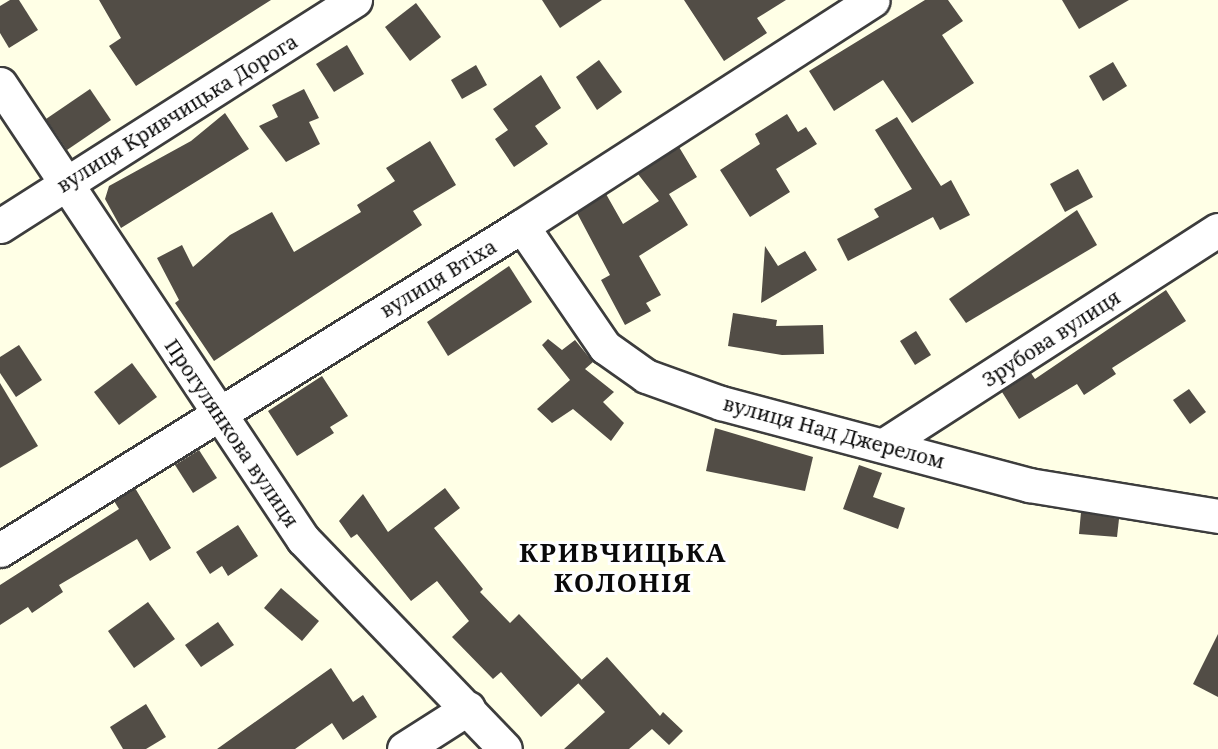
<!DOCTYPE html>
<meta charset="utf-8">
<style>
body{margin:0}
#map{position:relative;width:1218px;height:749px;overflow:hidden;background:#ffffe6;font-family:"Noto Serif",serif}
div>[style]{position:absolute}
.building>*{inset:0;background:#524d46}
.roads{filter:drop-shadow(2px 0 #3d3d3d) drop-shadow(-2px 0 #3d3d3d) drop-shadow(0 2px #3d3d3d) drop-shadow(0 -2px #3d3d3d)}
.minor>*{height:33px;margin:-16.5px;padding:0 16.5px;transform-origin:16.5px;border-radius:16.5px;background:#fff}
span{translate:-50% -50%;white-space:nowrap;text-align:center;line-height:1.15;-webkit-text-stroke:6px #fff;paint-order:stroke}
.street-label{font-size:20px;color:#0a0a0a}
.district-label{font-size:26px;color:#0a0a0a;font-weight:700;letter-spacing:1.5px}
</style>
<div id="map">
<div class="building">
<i style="clip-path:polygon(10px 0,19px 0,38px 30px,9px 48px,0 33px,0 6px)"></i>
<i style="clip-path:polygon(99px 0,271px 0,136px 86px,109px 46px,121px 38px)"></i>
<i style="clip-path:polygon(542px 0,602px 0,560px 28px)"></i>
<i style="clip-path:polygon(684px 0,786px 0,757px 18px,767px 33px,724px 61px)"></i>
<i style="clip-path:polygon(925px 0,948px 0,963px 21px,942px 35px,974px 83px,912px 123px,883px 80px,834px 111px,809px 71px)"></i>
<i style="clip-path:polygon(1062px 0,1129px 0,1079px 29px)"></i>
<i style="clip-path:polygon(416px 3px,441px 37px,410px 61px,385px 27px)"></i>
<i style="clip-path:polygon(347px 45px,364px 74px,334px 92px,316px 64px)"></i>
<i style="clip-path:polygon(599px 60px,622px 92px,597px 110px,576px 77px)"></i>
<i style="clip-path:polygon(1113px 62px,1127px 86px,1103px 101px,1089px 76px)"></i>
<i style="clip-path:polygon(476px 65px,487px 85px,462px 99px,451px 80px)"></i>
<i style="clip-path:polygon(541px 75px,561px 108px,535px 126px,548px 144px,514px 167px,495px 139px,508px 130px,493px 109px)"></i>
<i style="clip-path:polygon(90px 89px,111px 120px,67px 150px,46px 119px)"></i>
<i style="clip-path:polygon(304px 89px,319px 118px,309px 122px,320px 144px,286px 162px,259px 126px,278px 117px,272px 105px)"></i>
<i style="clip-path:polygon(225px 113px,249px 149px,121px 228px,105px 199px,109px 186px,191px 141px)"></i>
<i style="clip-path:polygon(787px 114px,798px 132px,806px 127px,817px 144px,776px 169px,790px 192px,750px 217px,720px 170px,760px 144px,755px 134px)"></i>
<i style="clip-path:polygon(897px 117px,941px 186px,951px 180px,970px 215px,940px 230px,933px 217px,848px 261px,837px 239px,879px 217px,874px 209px,912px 189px,875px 130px)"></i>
<i style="clip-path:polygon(430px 141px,456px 185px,413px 211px,422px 225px,214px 361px,175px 303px,179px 300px,157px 258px,182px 245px,193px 267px,230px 235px,272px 212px,294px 252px,361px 212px,357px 205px,395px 181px,386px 168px)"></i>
<i style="clip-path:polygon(679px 147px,697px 177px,669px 194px,688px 225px,639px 256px,661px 295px,646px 303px,651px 311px,625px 325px,601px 280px,610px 275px,577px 213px,606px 194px,623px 224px,659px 201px,638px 174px)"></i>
<i style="clip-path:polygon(1078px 169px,1093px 197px,1065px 212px,1050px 184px)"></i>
<i style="clip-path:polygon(1077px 210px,1097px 245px,966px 323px,949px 299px)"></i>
<i style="clip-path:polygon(765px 246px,778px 266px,805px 251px,817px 270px,761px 303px)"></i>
<i style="clip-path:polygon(509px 266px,532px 302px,448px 356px,427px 322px)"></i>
<i style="clip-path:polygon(1166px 290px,1186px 321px,1112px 368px,1116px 374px,1084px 395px,1077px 384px,1019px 419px,1002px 392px,1031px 373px,1035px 379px)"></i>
<i style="clip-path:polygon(733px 313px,777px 320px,776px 326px,823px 325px,824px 354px,782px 355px,728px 346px)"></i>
<i style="clip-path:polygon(916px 331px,931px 355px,915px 365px,900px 341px)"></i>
<i style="clip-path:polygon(548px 339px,562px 350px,575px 340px,593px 362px,585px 369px,614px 392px,603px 402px,624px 423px,611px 441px,573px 409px,552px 423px,537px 409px,570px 380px,542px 345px)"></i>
<i style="clip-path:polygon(19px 345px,42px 380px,16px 397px,0 373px,0 357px)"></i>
<i style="clip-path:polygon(132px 363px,157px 397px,119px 425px,94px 392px)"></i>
<i style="clip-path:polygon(322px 376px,348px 416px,330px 427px,334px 433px,297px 456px,268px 411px)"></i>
<i style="clip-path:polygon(0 383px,38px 446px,0 468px)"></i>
<i style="clip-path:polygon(1189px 389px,1206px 412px,1190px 424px,1173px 400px)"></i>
<i style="clip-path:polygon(715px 428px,813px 457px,805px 491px,706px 471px)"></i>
<i style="clip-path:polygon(199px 450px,217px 478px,193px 493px,175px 465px)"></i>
<i style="clip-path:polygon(859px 465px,882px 473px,873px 497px,905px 508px,898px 529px,843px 509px)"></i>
<i style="clip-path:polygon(135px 488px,171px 548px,150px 561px,137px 539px,59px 585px,63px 592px,32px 613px,28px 607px,0 625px,0 585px,119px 509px,114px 501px)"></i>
<i style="clip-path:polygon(445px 488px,460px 508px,434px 528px,483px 589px,480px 592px,510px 623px,519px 614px,582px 680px,541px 717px,501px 672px,493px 679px,452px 637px,469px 621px,437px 581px,411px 601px,357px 534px,351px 538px,339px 521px,363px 494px,388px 532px)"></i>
<i style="clip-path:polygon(1081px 512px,1119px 519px,1117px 537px,1079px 534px)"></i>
<i style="clip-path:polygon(238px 525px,258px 556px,228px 576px,222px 566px,210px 574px,196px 552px)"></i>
<i style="clip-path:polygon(281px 588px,319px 621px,302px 641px,264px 608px)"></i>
<i style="clip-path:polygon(148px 602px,175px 639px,134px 668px,108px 631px)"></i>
<i style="clip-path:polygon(218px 622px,234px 645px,201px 667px,185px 645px)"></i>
<i style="clip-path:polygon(1218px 634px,1218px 697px,1193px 684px)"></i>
<i style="clip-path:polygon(607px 657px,660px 716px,663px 712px,683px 731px,669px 745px,652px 729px,629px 749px,564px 749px,605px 712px,578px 683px)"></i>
<i style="clip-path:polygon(331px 668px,353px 702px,363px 695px,377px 717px,343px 740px,332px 723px,295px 749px,217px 749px)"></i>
<i style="clip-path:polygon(146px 704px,166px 737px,146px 749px,123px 749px,110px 727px)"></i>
</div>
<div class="roads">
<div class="minor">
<i style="left:0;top:84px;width:547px;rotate:56.34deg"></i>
<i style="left:303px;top:539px;width:291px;rotate:46.1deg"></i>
<i style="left:0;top:226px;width:421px;rotate:-32.5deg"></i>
<i style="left:522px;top:226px;width:147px;rotate:55.6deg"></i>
<i style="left:605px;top:347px;width:50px;rotate:35.3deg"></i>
<i style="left:646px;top:376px;width:80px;rotate:19.8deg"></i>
<i style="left:721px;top:403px;width:319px;rotate:14.9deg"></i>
<i style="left:1029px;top:485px;width:192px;rotate:9.3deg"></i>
<i style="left:884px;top:445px;width:397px;rotate:-32.8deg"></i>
<i style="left:0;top:550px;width:614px;rotate:-31.83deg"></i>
<i style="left:522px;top:226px;width:417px;rotate:-32.8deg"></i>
<i style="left:404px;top:749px;width:76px;rotate:-32.6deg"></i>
</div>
</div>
<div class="street-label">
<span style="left:177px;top:113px;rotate:-32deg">вулиця Кривчицька Дорога</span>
<span style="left:438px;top:278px;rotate:-31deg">вулиця Втіха</span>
<span style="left:1051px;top:338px;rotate:-33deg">Зрубова вулиця</span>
<span style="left:834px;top:432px;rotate:15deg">вулиця Над Джерелом</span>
<span style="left:232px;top:433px;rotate:56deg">Прогулянкова вулиця</span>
</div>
<div class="district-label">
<span style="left:623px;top:568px">КРИВЧИЦЬКА<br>КОЛОНІЯ</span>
</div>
</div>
